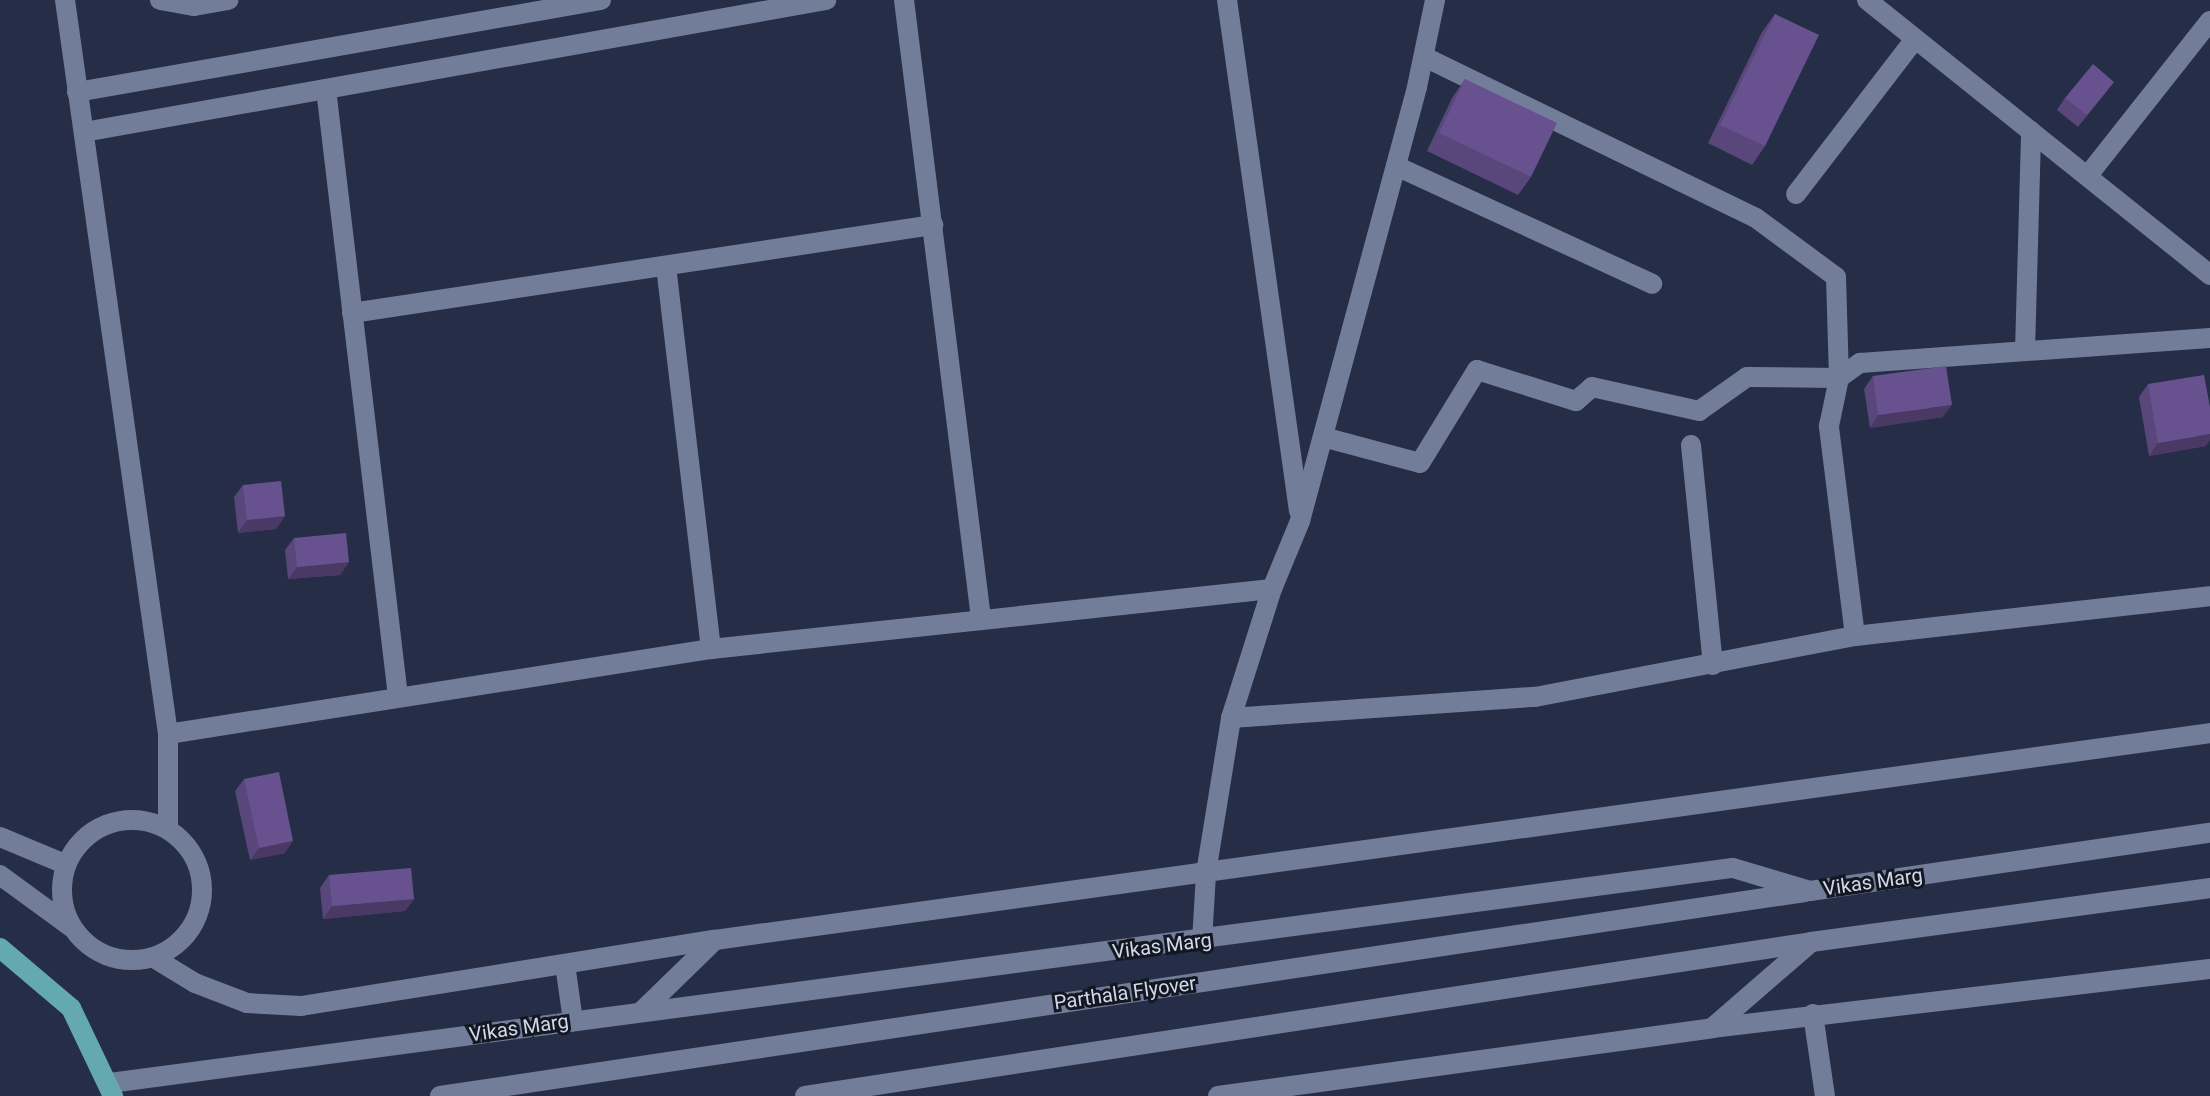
<!DOCTYPE html>
<style>
body{margin:0}
#map{position:relative;width:2210px;height:1096px;overflow:hidden;background:#252e46;font-family:Roboto,sans-serif}
div>[style]{position:absolute}
.minor>*{height:20px;margin:-10px;padding:0 10px;transform-origin:10px;border-radius:10px;background:#727d9a}
.tertiary>*{height:20px;margin:-10px;padding:0 10px;transform-origin:10px;border-radius:10px;background:#727d9a}
.tertiary>.ring{margin:-10px;padding:0;box-sizing:content-box;background:none;border:20px solid #727d9a;border-radius:50%}
.secondary>*{height:20px;margin:-10px;padding:0 10px;transform-origin:10px;border-radius:10px;background:#727d9a}
.primary>*{height:20px;margin:-10px;padding:0 10px;transform-origin:10px;border-radius:10px;background:#63a9ad}
.wall>*{inset:0;background:#59467b}
.shaded-wall>*{inset:0;background:#493964}
.building>*{inset:0;background:#68518f}
span{translate:-50% -50%;white-space:nowrap;text-align:center;line-height:1.15;-webkit-text-stroke:6px #131722;paint-order:stroke}
.street-label{font-size:20px;color:#d2d8e8}
</style>
<div id="map">
<div class="minor">
<i style="left:160px;top:0;width:35px;rotate:10deg"></i>
<i style="left:194px;top:6px;width:35px;rotate:-10deg"></i>
<i style="left:904px;top:0;width:623px;rotate:82.9deg"></i>
<i style="left:1227px;top:0;width:516px;rotate:81.98deg"></i>
<i style="left:1867px;top:0;width:440px;rotate:38.7deg"></i>
<i style="left:326px;top:89px;width:611px;rotate:83.24deg"></i>
<i style="left:77px;top:92px;width:532px;rotate:-9.96deg"></i>
<i style="left:84px;top:132px;width:754px;rotate:-10.09deg"></i>
<i style="left:1396px;top:166px;width:282px;rotate:24.7deg"></i>
<i style="left:2089px;top:174px;width:195px;rotate:-51.7deg"></i>
<i style="left:1796px;top:194px;width:195px;rotate:-52.5deg"></i>
<i style="left:666px;top:266px;width:386px;rotate:83.3deg"></i>
<i style="left:352px;top:313px;width:588px;rotate:-8.61deg"></i>
<i style="left:2025px;top:351px;width:220px;rotate:-88.4deg"></i>
<i style="left:1323px;top:437px;width:100px;rotate:15deg"></i>
<i style="left:1420px;top:463px;width:109px;rotate:-58.5deg"></i>
<i style="left:1477px;top:370px;width:104px;rotate:17.4deg"></i>
<i style="left:1576px;top:401px;width:21px;rotate:-41deg"></i>
<i style="left:1592px;top:387px;width:110px;rotate:12.6deg"></i>
<i style="left:1699px;top:411px;width:59px;rotate:-35.3deg"></i>
<i style="left:1747px;top:377px;width:92px;rotate:0.6deg"></i>
<i style="left:1839px;top:378px;width:101px;rotate:-91.7deg"></i>
<i style="left:1836px;top:277px;width:99px;rotate:-143.6deg"></i>
<i style="left:1756px;top:218px;width:369px;rotate:-154.1deg"></i>
<i style="left:1691px;top:445px;width:221px;rotate:84.3deg"></i>
<i style="left:1855px;top:636px;width:212px;rotate:-97.1deg"></i>
<i style="left:1829px;top:426px;width:49px;rotate:-78.2deg"></i>
<i style="left:1839px;top:378px;width:26px;rotate:-36deg"></i>
<i style="left:1860px;top:363px;width:351px;rotate:-4.1deg"></i>
<i style="left:1231px;top:718px;width:305px;rotate:-4deg"></i>
<i style="left:1535px;top:697px;width:326px;rotate:-10.8deg"></i>
<i style="left:1855px;top:636px;width:357px;rotate:-6.4deg"></i>
<i style="left:168px;top:734px;width:550px;rotate:-8.9deg"></i>
<i style="left:711px;top:649px;width:564px;rotate:-6.1deg"></i>
<i style="left:1202px;top:941px;width:68px;rotate:-86.6deg"></i>
<i style="left:1206px;top:873px;width:157px;rotate:-80.8deg"></i>
<i style="left:1231px;top:718px;width:135px;rotate:-72.4deg"></i>
<i style="left:1272px;top:589px;width:74px;rotate:-67.6deg"></i>
<i style="left:1300px;top:521px;width:449px;rotate:-74.9deg"></i>
<i style="left:1417px;top:87px;width:89px;rotate:-78.3deg"></i>
<i style="left:1813px;top:1014px;width:83px;rotate:81.7deg"></i>
</div>
<div class="tertiary">
<i style="left:65px;top:0;width:741px;rotate:82.01deg"></i>
<i style="left:168px;top:734px;width:95px;rotate:90deg"></i>
<i class="ring" style="left:62px;top:820px;width:120px;height:120px"></i>
<i style="left:0;top:837px;width:70px;rotate:22.6deg"></i>
<i style="left:0;top:875px;width:88px;rotate:36.2deg"></i>
<i style="left:154px;top:958px;width:48px;rotate:31.4deg"></i>
<i style="left:195px;top:983px;width:56px;rotate:21deg"></i>
<i style="left:247px;top:1003px;width:54px;rotate:3.2deg"></i>
<i style="left:301px;top:1006px;width:419px;rotate:-9.1deg"></i>
<i style="left:715px;top:940px;width:1509px;rotate:-7.88deg"></i>
<i style="left:1712px;top:1028px;width:501px;rotate:-6.76deg"></i>
</div>
<div class="secondary">
<i style="left:565px;top:964px;width:58px;rotate:82deg"></i>
<i style="left:641px;top:1012px;width:103px;rotate:-44.2deg"></i>
<i style="left:110px;top:1083px;width:1637px;rotate:-7.55deg"></i>
<i style="left:1733px;top:868px;width:80px;rotate:16.6deg"></i>
<i style="left:1810px;top:891px;width:404px;rotate:-8.3deg"></i>
<i style="left:440px;top:1096px;width:1380px;rotate:-8.5deg"></i>
<i style="left:805px;top:1096px;width:1018px;rotate:-8.7deg"></i>
<i style="left:1811px;top:942px;width:403px;rotate:-7.7deg"></i>
<i style="left:1218px;top:1096px;width:499px;rotate:-7.8deg"></i>
<i style="left:1712px;top:1028px;width:130px;rotate:-40.9deg"></i>
</div>
<div class="primary">
<i style="left:0;top:948px;width:93px;rotate:40.2deg"></i>
<i style="left:71px;top:1008px;width:98px;rotate:64.5deg"></i>
</div>
<div class="wall">
<i style="clip-path:polygon(1775px 14px,1765px 146px,1752px 165px,1708px 143px,1762px 32px)"></i>
<i style="clip-path:polygon(1465px 79px,1531px 177px,1518px 195px,1427px 151px,1452px 98px)"></i>
<i style="clip-path:polygon(2114px 82px,2078px 127px,2057px 110px,2065px 98px)"></i>
<i style="clip-path:polygon(1873px 376px,1943px 417px,1870px 428px,1864px 389px)"></i>
<i style="clip-path:polygon(2148px 384px,2206px 446px,2149px 456px,2139px 397px)"></i>
<i style="clip-path:polygon(243px 485px,285px 516px,276px 529px,238px 533px,234px 497px)"></i>
<i style="clip-path:polygon(294px 538px,349px 562px,340px 575px,288px 579px,285px 550px)"></i>
<i style="clip-path:polygon(244px 779px,285px 853px,250px 860px,235px 791px)"></i>
<i style="clip-path:polygon(329px 875px,414px 899px,405px 911px,323px 919px,320px 888px)"></i>
</div>
<div class="shaded-wall">
<i style="clip-path:polygon(2114px 82px,2105px 94px,2078px 127px,2087px 115px)"></i>
<i style="clip-path:polygon(1952px 405px,1943px 417px,1870px 428px,1878px 415px)"></i>
<i style="clip-path:polygon(2210px 434px,2210px 440px,2206px 446px,2149px 456px,2158px 443px)"></i>
<i style="clip-path:polygon(285px 516px,276px 529px,238px 533px,247px 520px)"></i>
<i style="clip-path:polygon(349px 562px,340px 575px,288px 579px,297px 567px)"></i>
<i style="clip-path:polygon(293px 841px,285px 853px,250px 860px,259px 848px)"></i>
<i style="clip-path:polygon(414px 899px,405px 911px,323px 919px,332px 906px)"></i>
</div>
<div class="building">
<i style="clip-path:polygon(1775px 14px,1819px 35px,1765px 146px,1720px 125px)"></i>
<i style="clip-path:polygon(2093px 64px,2114px 82px,2087px 115px,2065px 98px)"></i>
<i style="clip-path:polygon(1465px 79px,1557px 123px,1531px 177px,1439px 133px)"></i>
<i style="clip-path:polygon(1946px 366px,1952px 405px,1878px 415px,1873px 376px)"></i>
<i style="clip-path:polygon(2204px 375px,2210px 407px,2210px 434px,2158px 443px,2148px 384px)"></i>
<i style="clip-path:polygon(281px 481px,285px 516px,247px 520px,243px 485px)"></i>
<i style="clip-path:polygon(346px 533px,349px 562px,297px 567px,294px 538px)"></i>
<i style="clip-path:polygon(279px 772px,293px 841px,259px 848px,244px 779px)"></i>
<i style="clip-path:polygon(411px 868px,414px 899px,332px 906px,329px 875px)"></i>
</div>
<div class="street-label">
<span style="left:1873px;top:882px;rotate:-8deg">Vikas Marg</span>
<span style="left:1162px;top:946px;rotate:-7deg">Vikas Marg</span>
<span style="left:1125px;top:993px;rotate:-8deg">Parthala Flyover</span>
<span style="left:519px;top:1028px;rotate:-8deg">Vikas Marg</span>
</div>
</div>
